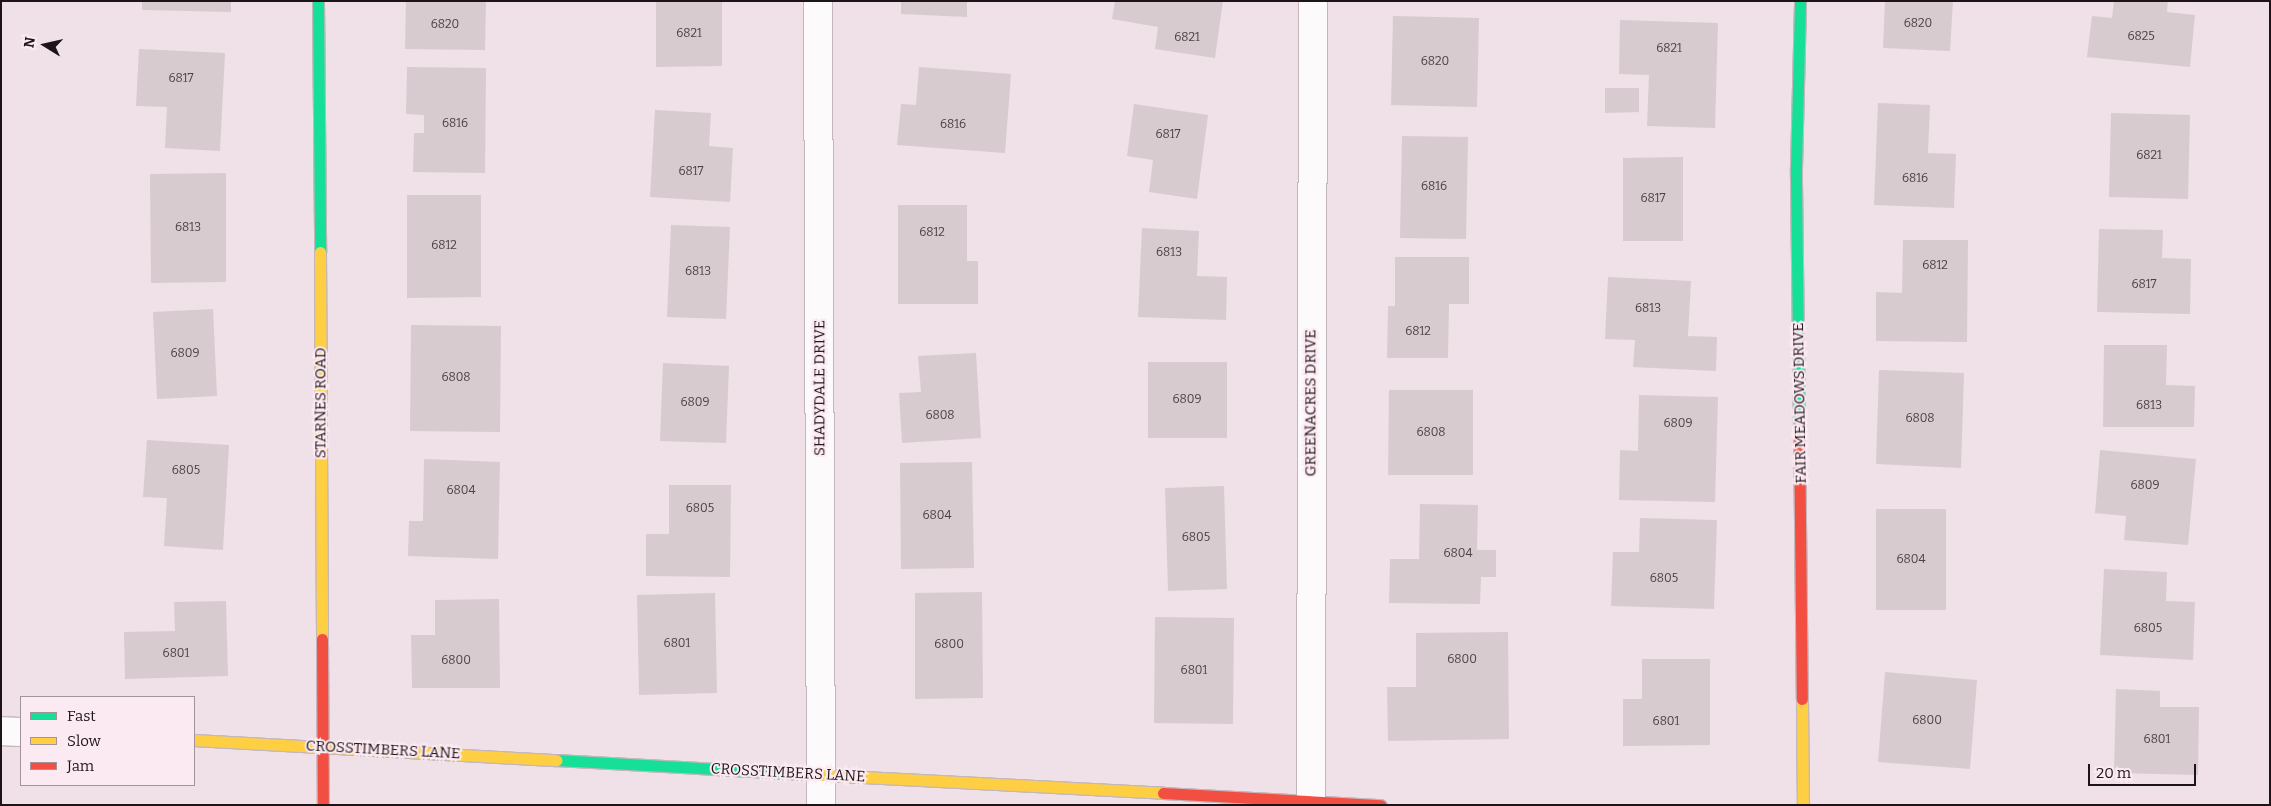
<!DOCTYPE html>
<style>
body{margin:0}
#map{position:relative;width:2271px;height:806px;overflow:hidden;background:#f0e0e7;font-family:Bitter,serif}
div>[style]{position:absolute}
.building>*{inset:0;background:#d7cbd0}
.roads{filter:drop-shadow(1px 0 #c3b7bd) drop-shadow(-1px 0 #c3b7bd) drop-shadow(0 1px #c3b7bd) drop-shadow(0 -1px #c3b7bd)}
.street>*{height:28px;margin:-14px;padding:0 14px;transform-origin:14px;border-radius:14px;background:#fdfafb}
.fast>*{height:11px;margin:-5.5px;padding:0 5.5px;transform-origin:5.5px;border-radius:5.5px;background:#16e098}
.slow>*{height:11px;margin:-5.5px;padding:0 5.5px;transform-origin:5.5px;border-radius:5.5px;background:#ffcf43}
.jam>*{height:11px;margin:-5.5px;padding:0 5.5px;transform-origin:5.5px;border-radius:5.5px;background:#f24e42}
span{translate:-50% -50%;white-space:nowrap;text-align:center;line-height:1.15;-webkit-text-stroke:4px #fceaf2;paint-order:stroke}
.number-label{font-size:12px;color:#4c4246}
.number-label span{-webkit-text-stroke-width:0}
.street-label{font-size:15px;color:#1d1418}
.frame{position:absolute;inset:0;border:2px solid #1d1418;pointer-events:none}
.legend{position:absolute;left:20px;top:696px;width:175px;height:90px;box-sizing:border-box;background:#fceaf2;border:1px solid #a3949b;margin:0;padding:6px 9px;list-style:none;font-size:15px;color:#1d1418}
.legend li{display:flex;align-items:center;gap:10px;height:25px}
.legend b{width:25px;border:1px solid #a3949b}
.north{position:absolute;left:20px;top:20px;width:50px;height:50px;-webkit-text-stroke:4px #fceaf2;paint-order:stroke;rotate:280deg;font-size:14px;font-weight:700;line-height:20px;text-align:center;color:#1d1418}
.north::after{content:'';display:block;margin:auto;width:18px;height:22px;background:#1d1418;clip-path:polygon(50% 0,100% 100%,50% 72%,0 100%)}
.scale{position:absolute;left:2088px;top:764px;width:108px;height:22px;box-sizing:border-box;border:2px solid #1d1418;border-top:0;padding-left:6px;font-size:15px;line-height:18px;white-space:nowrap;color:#1d1418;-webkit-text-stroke:4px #fceaf2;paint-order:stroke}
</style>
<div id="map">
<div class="building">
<i style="clip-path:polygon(142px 1px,231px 1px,231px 12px,142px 10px)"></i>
<i style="clip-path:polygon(406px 1px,486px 1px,485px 50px,405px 49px)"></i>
<i style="clip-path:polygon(656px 1px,722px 1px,722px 66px,656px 67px)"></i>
<i style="clip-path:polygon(901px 1px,967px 1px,967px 17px,901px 14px)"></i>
<i style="clip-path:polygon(1115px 1px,1223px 1px,1215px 58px,1155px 49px,1158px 27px,1112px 19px)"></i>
<i style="clip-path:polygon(1885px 1px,1953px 1px,1950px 51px,1883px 48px)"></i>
<i style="clip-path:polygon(2114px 1px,2168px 1px,2167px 12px,2195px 15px,2190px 67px,2087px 57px,2092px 16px,2112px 18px)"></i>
<i style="clip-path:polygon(1393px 16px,1479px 18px,1477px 107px,1391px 105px)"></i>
<i style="clip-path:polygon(1620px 20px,1718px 23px,1715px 128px,1647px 126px,1649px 75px,1619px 74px)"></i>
<i style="clip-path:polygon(139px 49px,225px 53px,220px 151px,165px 148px,167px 107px,136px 106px)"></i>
<i style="clip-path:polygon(407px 67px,486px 68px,485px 173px,413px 172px,414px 133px,424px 133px,424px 115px,406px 114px)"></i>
<i style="clip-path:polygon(919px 67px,1011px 74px,1005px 153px,897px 145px,901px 104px,916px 105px)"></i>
<i style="clip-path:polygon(1605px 88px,1639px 88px,1639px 112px,1605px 113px)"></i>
<i style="clip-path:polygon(1878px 103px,1930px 105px,1928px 153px,1956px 154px,1954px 208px,1874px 205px)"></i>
<i style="clip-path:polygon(1134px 104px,1208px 115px,1197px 199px,1149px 192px,1153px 160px,1127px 156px)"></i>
<i style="clip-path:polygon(655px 110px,711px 113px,709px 146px,733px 148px,730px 202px,650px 197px)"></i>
<i style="clip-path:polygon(2111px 113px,2190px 115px,2188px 199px,2109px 197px)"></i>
<i style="clip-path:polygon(1402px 136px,1468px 137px,1466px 239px,1400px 238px)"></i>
<i style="clip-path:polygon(1683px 157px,1683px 241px,1623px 241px,1623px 158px)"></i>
<i style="clip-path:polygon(226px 173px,226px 282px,151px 283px,150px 174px)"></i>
<i style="clip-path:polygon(407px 195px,481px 195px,481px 297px,407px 298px)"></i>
<i style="clip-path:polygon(898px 205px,967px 205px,967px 261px,978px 261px,978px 304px,898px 304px)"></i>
<i style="clip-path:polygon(671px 225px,730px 227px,726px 319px,667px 317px)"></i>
<i style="clip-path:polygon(1142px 228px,1199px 231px,1197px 276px,1227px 277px,1226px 320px,1138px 317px)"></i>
<i style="clip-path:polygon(2099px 229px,2163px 230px,2162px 258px,2191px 259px,2190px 314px,2097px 312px)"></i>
<i style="clip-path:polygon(1903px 240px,1968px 240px,1967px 342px,1876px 341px,1876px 292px,1902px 293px)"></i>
<i style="clip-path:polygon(1395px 257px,1469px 257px,1469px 304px,1449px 304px,1448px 358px,1387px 358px,1388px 306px,1395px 306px)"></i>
<i style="clip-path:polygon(1608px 277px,1691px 281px,1688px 336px,1717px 337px,1716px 371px,1633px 367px,1635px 340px,1605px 339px)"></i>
<i style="clip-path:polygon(213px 309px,217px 396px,157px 399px,153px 312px)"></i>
<i style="clip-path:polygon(411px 325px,501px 326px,500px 432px,410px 431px)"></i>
<i style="clip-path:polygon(2104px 345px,2167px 345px,2166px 385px,2195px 386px,2194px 427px,2103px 427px)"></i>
<i style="clip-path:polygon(976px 353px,981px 438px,902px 443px,899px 393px,921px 392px,918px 356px)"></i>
<i style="clip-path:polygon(1148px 362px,1227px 362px,1227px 438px,1148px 438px)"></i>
<i style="clip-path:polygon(663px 363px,729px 366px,726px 443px,660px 441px)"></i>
<i style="clip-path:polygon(1879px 370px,1964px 373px,1961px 468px,1876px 464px)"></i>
<i style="clip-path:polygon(1389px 390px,1473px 390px,1473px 475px,1388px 475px)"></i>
<i style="clip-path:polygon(1639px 395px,1718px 397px,1715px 502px,1619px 500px,1620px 450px,1638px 451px)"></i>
<i style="clip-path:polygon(147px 440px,229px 445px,223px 550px,164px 546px,167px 498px,143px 497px)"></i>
<i style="clip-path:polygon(2100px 450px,2196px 459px,2188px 545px,2124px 540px,2126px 516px,2095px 513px)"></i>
<i style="clip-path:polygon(424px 459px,500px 462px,498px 559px,408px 556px,409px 521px,423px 521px)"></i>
<i style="clip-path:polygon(972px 462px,974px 568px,901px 569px,900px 463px)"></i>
<i style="clip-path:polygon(669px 485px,731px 485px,730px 577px,646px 576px,646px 534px,669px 534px)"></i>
<i style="clip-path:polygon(1224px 486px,1227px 589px,1168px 591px,1165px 488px)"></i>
<i style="clip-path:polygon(1420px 504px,1478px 505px,1477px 550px,1496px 550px,1496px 577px,1481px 577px,1480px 604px,1389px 603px,1390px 559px,1419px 559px)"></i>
<i style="clip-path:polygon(1876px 509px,1946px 509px,1946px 610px,1876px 610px)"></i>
<i style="clip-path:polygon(1640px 518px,1717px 520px,1714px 609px,1611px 606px,1613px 552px,1639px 552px)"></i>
<i style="clip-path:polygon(2104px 569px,2167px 572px,2166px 601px,2195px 602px,2193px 660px,2100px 655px)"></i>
<i style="clip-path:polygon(982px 592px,983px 698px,915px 699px,915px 593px)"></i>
<i style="clip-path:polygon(715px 593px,717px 693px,639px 695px,637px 595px)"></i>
<i style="clip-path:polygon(499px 599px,500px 688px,412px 688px,411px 635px,435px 635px,435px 600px)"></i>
<i style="clip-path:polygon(226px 601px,228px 676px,125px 679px,124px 632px,175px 631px,174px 602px)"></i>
<i style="clip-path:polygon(1155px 617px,1234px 618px,1233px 724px,1154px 723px)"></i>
<i style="clip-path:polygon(1508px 632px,1509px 739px,1388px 741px,1387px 687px,1416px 687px,1416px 633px)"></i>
<i style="clip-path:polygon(1642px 659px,1710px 659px,1710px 745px,1623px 746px,1623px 699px,1642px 699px)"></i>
<i style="clip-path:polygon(1885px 672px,1977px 680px,1970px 769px,1878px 762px)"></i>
<i style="clip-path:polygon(2116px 689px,2160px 691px,2160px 707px,2199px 707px,2198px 775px,2114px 773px)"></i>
</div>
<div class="roads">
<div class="street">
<i style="left:818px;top:1px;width:804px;rotate:89.79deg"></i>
<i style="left:1px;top:731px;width:20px;rotate:3deg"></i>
<i style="left:1311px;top:805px;width:804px;rotate:-89.86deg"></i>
</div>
<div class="fast">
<i style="left:318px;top:1px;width:251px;rotate:89.5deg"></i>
<i style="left:1799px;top:426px;width:258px;rotate:-90.7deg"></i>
<i style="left:1796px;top:168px;width:167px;rotate:-88.6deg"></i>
<i style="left:556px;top:760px;width:250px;rotate:3.2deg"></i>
</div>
<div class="slow">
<i style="left:320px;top:252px;width:387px;rotate:89.7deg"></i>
<i style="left:1802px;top:699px;width:106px;rotate:89.5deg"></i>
<i style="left:194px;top:740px;width:363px;rotate:3.2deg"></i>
<i style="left:806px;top:774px;width:358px;rotate:3deg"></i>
</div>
<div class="jam">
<i style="left:1799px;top:426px;width:273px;rotate:89.4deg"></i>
<i style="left:322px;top:639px;width:166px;rotate:89.7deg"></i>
<i style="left:1163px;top:793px;width:218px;rotate:3.2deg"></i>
</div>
</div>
<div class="number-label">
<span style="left:1918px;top:24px">6820</span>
<span style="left:445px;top:25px">6820</span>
<span style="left:689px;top:34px">6821</span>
<span style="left:2141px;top:37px">6825</span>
<span style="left:1187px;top:38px">6821</span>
<span style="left:1669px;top:49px">6821</span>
<span style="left:1435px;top:62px">6820</span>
<span style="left:181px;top:79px">6817</span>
<span style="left:455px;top:124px">6816</span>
<span style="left:953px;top:125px">6816</span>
<span style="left:1168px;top:135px">6817</span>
<span style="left:2149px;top:156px">6821</span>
<span style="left:691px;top:172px">6817</span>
<span style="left:1915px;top:179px">6816</span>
<span style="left:1434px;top:187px">6816</span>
<span style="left:1653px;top:199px">6817</span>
<span style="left:188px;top:228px">6813</span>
<span style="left:932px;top:233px">6812</span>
<span style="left:444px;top:246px">6812</span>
<span style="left:1169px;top:253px">6813</span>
<span style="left:1935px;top:266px">6812</span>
<span style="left:698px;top:272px">6813</span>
<span style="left:2144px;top:285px">6817</span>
<span style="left:1648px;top:309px">6813</span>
<span style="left:1418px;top:332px">6812</span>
<span style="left:185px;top:354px">6809</span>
<span style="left:456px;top:378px">6808</span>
<span style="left:1187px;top:400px">6809</span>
<span style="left:695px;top:403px">6809</span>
<span style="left:2149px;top:406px">6813</span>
<span style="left:940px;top:416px">6808</span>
<span style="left:1920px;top:419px">6808</span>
<span style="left:1678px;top:424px">6809</span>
<span style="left:1431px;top:433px">6808</span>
<span style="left:186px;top:471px">6805</span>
<span style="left:2145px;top:486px">6809</span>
<span style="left:461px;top:491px">6804</span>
<span style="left:700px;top:509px">6805</span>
<span style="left:937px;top:516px">6804</span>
<span style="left:1196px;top:538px">6805</span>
<span style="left:1458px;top:554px">6804</span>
<span style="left:1911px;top:560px">6804</span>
<span style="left:1664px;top:579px">6805</span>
<span style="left:2148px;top:629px">6805</span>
<span style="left:677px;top:644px">6801</span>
<span style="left:949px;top:645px">6800</span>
<span style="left:176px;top:654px">6801</span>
<span style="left:1462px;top:660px">6800</span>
<span style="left:456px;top:661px">6800</span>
<span style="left:1194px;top:671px">6801</span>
<span style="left:1927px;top:721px">6800</span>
<span style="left:1666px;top:722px">6801</span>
<span style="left:2157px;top:740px">6801</span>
</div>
<div class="street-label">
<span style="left:820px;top:388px;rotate:-90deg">SHADYDALE DRIVE</span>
<span style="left:321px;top:403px;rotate:-90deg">STARNES ROAD</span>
<span style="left:1311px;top:403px;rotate:-90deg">GREENACRES DRIVE</span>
<span style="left:1800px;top:403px;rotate:-91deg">FAIR MEADOWS DRIVE</span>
<span style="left:383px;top:750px;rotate:3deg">CROSSTIMBERS LANE</span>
<span style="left:788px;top:773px;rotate:3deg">CROSSTIMBERS LANE</span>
</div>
<div class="frame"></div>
<ul class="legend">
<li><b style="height:6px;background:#16e098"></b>Fast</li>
<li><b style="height:6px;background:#ffcf43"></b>Slow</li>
<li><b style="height:6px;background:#f24e42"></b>Jam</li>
</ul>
<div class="north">N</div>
<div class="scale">20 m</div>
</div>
